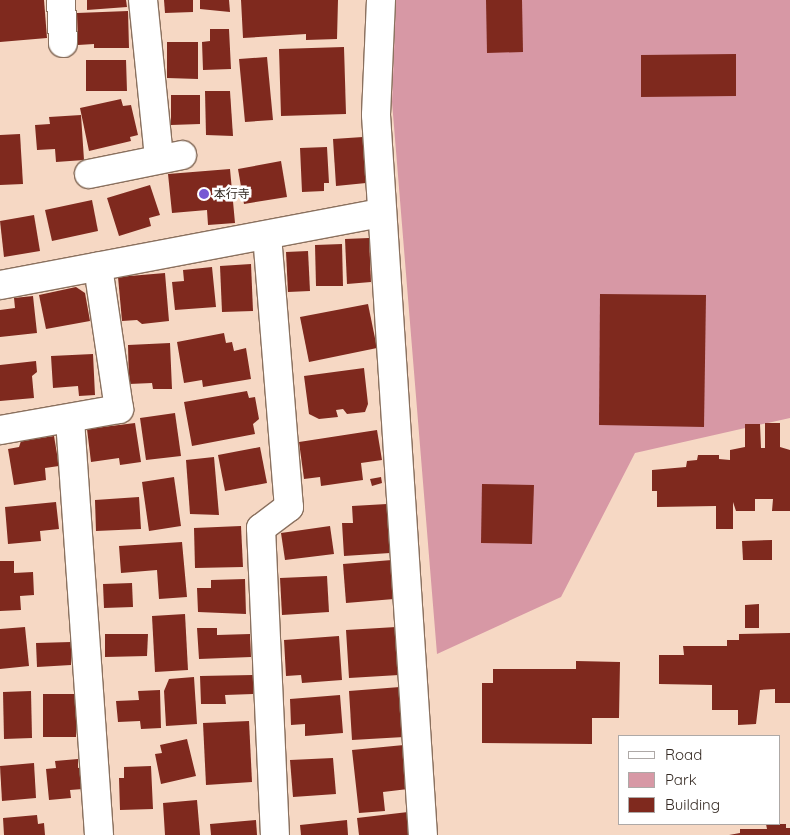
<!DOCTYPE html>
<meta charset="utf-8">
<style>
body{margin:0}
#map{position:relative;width:790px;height:835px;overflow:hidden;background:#f6d8c4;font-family:Quicksand,"Noto Sans JP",sans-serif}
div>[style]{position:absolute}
.green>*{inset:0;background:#d798a5}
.building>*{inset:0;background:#7f291e}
.roads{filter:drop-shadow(1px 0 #8a705e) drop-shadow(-1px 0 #8a705e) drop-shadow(0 1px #8a705e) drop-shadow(0 -1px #8a705e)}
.minor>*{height:28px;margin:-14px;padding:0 14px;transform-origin:14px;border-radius:14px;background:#fff}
.dots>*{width:14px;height:14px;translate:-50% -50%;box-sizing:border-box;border:2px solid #fff;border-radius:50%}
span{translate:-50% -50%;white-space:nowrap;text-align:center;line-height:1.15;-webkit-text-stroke:5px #fff;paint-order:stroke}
.poi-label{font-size:12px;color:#342922}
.left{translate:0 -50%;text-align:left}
.legend{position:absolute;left:618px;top:735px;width:162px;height:90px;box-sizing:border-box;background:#fff;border:1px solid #aea9a7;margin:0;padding:6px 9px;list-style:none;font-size:15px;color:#342922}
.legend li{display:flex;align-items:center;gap:10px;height:25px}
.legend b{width:25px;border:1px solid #aea9a7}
</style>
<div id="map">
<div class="green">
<i style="clip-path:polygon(396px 0,790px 0,790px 418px,635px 453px,561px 597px,437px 654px,392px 102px)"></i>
</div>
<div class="building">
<i style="clip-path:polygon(0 0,44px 0,47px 38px,0 42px)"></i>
<i style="clip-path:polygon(87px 0,126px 0,127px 7px,87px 10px)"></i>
<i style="clip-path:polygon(164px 0,193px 0,193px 12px,165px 13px)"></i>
<i style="clip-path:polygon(200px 0,229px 0,230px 12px,200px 9px)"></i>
<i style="clip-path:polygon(241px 0,338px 0,337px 39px,306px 40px,306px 34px,243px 38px)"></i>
<i style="clip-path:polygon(486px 0,522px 0,523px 52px,487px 53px)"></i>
<i style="clip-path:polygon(128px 11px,129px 48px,94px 48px,94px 44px,78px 45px,77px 13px)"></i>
<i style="clip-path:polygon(210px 29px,229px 29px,231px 69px,203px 70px,202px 42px,210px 41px)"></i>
<i style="clip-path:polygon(167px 42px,198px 42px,198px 79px,167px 78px)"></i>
<i style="clip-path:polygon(344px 47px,346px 114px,281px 116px,279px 49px)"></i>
<i style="clip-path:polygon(736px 54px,736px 96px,641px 97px,641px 55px)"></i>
<i style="clip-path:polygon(267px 57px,273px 120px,245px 122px,239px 59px)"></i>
<i style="clip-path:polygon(86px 60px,126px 60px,127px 91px,86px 91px)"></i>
<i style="clip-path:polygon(205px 91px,230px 91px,233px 136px,206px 135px)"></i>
<i style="clip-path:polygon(171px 95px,200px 95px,200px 124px,171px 125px)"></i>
<i style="clip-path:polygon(121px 99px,123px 106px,131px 105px,138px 135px,130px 137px,131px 141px,89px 151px,80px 108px)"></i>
<i style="clip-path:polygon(81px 115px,84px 160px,56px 162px,55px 149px,37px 150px,35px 125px,50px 124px,49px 117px)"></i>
<i style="clip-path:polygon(20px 134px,23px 184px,0 185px,0 135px)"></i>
<i style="clip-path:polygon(363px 137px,366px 183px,336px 186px,333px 139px)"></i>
<i style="clip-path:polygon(327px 147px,329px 183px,324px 183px,324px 191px,302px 192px,300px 148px)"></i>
<i style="clip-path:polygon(281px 161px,287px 197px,244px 204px,238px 169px)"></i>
<i style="clip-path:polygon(230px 169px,235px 223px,208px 225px,207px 210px,172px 213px,168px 174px)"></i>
<i style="clip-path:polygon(150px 185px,160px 215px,149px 218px,151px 226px,119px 236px,107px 198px)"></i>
<i style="clip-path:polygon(92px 200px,98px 231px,52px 241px,45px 210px)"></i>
<i style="clip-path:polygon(34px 215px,40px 251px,4px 257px,0 221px)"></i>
<i style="clip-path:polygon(369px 238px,371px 282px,347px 284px,345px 239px)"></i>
<i style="clip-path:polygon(342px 244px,343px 286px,316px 286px,315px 245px)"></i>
<i style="clip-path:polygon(308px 251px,310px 291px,288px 292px,286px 252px)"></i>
<i style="clip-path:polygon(251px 264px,253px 311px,222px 312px,220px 266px)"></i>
<i style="clip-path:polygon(212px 267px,216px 307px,175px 310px,172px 282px,184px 281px,183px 270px)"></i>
<i style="clip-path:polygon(165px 273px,169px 321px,142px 324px,137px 320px,122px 321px,118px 277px)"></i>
<i style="clip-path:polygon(76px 287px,85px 293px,90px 321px,46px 329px,39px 295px)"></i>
<i style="clip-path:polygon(600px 294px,706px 295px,704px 427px,599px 425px)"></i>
<i style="clip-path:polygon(33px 296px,37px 333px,0 337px,0 310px,15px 308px,14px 298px)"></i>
<i style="clip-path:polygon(368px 304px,377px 348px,309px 362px,300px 317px)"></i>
<i style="clip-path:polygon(224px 333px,226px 343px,232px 342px,234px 351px,246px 348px,251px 379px,203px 387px,202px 380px,184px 383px,177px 342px)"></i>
<i style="clip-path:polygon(170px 343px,172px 389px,153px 389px,152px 383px,129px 384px,128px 345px)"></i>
<i style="clip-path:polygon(93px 354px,95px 395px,79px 396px,78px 386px,53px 388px,51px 356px)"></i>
<i style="clip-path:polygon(36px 361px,37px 372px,32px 376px,34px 398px,0 401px,0 365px)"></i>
<i style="clip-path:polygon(364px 368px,368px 404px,365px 412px,347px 414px,343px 409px,336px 410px,338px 417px,319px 419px,309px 414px,304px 376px)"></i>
<i style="clip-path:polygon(247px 391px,249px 398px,255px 397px,259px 419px,253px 424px,255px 434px,192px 446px,184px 402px)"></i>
<i style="clip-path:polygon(175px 413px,181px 456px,146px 460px,140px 418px)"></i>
<i style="clip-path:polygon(135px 423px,141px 462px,120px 465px,119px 458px,91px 462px,87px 429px)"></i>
<i style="clip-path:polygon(765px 423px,780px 423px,780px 447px,790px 450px,790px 511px,772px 511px,773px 499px,755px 499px,755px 511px,736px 511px,733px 502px,733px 529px,716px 529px,716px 506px,657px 507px,657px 491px,652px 491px,652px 470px,686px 467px,687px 461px,697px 460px,698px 455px,719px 455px,719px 459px,730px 460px,730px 450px,745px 447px,745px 424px,760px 424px,761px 448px,765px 448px)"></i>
<i style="clip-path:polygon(377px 430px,382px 460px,361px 463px,363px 480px,321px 486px,320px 477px,304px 479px,299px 442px)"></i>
<i style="clip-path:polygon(54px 436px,59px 466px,45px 468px,46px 480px,14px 485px,8px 449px,19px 447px,21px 441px)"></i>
<i style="clip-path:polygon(260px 447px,267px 483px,225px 491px,218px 455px)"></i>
<i style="clip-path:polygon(214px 457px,219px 515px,190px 514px,186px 460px)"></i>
<i style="clip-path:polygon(174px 477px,181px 526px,149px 531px,142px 482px)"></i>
<i style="clip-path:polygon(381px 477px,382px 483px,372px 486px,370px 479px)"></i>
<i style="clip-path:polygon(482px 484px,534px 485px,532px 544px,481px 543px)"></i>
<i style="clip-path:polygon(139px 497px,141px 529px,96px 531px,95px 500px)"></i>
<i style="clip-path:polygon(56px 502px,59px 529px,40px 531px,41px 541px,8px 544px,5px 507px)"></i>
<i style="clip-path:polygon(387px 504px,390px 553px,344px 556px,342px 523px,353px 523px,352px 506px)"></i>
<i style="clip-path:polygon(241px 526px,243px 567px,195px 568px,194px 528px)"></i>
<i style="clip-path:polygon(330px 526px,334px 554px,285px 560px,281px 533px)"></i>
<i style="clip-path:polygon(772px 540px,772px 560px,743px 560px,742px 541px)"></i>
<i style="clip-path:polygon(182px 542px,187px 597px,159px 599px,157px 570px,121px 573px,119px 546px)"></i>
<i style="clip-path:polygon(392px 560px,394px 599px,346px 603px,343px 564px)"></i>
<i style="clip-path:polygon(0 561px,14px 561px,14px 573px,33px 572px,34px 595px,20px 596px,21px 610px,0 611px)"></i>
<i style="clip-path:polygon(327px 576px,329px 612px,282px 615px,280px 578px)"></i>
<i style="clip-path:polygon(245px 579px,246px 614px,198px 612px,197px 588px,211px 588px,211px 580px)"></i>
<i style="clip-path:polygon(132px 583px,133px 607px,104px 608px,103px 584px)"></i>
<i style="clip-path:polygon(759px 604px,759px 628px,745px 628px,745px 605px)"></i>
<i style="clip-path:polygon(185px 614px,188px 670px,155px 672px,152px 616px)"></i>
<i style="clip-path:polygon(25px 627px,29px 666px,0 669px,0 629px)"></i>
<i style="clip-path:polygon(396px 627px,399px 675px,349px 678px,346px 630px)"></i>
<i style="clip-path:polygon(197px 628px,217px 628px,217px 635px,250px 634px,251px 657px,199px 659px)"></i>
<i style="clip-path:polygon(790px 633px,790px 703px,775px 703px,775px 689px,760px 690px,756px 724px,738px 725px,738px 710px,712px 710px,712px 685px,659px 684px,659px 655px,684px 655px,683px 646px,727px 646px,727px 640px,739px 640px,739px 634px)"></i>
<i style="clip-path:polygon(105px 634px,148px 634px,147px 656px,105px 657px)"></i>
<i style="clip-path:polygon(339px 636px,342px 680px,302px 683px,301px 675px,286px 676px,284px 640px)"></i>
<i style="clip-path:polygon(71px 642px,71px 665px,37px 667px,36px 643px)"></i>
<i style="clip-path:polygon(576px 661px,620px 662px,619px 718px,592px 718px,592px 744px,482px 743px,482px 683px,493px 683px,493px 669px,576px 669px)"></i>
<i style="clip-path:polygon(253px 675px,253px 694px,225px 695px,226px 704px,201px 704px,200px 676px)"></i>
<i style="clip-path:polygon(194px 677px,197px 724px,166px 726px,164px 691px,169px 679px)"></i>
<i style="clip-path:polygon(400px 687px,404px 737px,352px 740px,349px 691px)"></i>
<i style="clip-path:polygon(160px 690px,161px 728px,141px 729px,140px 721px,118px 722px,116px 701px,139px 700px,138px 691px)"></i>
<i style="clip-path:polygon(31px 691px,32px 738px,4px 739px,3px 692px)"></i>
<i style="clip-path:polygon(43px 694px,77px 694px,76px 737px,43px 737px)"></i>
<i style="clip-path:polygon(340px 695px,343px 733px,305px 736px,305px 724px,291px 725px,290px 699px)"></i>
<i style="clip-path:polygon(249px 721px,252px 782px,206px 785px,203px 723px)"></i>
<i style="clip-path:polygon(187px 739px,196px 776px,161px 784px,155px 754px,162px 753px,160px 745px)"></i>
<i style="clip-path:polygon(404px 745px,408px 789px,383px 792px,385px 811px,359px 813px,352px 750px)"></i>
<i style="clip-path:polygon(333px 758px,336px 794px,293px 797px,290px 760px)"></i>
<i style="clip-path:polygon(78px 759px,78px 768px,84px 767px,83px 789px,70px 790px,71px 798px,49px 800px,46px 769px,56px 768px,55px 761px)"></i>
<i style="clip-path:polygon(34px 763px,36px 798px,2px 801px,0 766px)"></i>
<i style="clip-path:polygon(151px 766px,153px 809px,120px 810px,119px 778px,124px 778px,124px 767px)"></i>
<i style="clip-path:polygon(197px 800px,200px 835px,165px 835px,163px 803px)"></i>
<i style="clip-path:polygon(408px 812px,410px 835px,359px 835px,357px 818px)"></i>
<i style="clip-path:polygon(37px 815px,38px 824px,44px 823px,45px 835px,4px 835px,3px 818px)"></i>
<i style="clip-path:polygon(256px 820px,257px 835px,211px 835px,210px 824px)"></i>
<i style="clip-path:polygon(347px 820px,348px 835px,301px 835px,300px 825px)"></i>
<i style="clip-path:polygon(766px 824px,786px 824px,786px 828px,790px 828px,790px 835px,729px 835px,740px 833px,740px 829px,767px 829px)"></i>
</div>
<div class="roads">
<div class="minor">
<i style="left:61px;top:0;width:43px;rotate:87.3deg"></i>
<i style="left:143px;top:0;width:158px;rotate:84.2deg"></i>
<i style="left:381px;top:0;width:115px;rotate:92.5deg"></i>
<i style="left:376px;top:115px;width:722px;rotate:86.27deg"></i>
<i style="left:89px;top:174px;width:95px;rotate:-11.5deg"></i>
<i style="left:267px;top:235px;width:273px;rotate:85.4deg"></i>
<i style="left:289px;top:507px;width:35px;rotate:143deg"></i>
<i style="left:261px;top:528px;width:307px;rotate:87.4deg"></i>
<i style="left:0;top:285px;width:388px;rotate:-10.7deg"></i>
<i style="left:70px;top:420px;width:416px;rotate:86deg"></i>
<i style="left:0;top:430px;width:121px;rotate:-10deg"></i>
<i style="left:119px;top:409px;width:144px;rotate:-98.4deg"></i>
</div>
</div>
<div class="dots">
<i style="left:204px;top:194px;background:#7859d3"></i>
</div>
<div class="poi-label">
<span class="left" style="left:214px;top:194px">本行寺</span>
</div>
<ul class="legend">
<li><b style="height:6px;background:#fff"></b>Road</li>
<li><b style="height:14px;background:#d798a5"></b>Park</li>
<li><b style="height:14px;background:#7f291e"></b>Building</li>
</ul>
</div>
